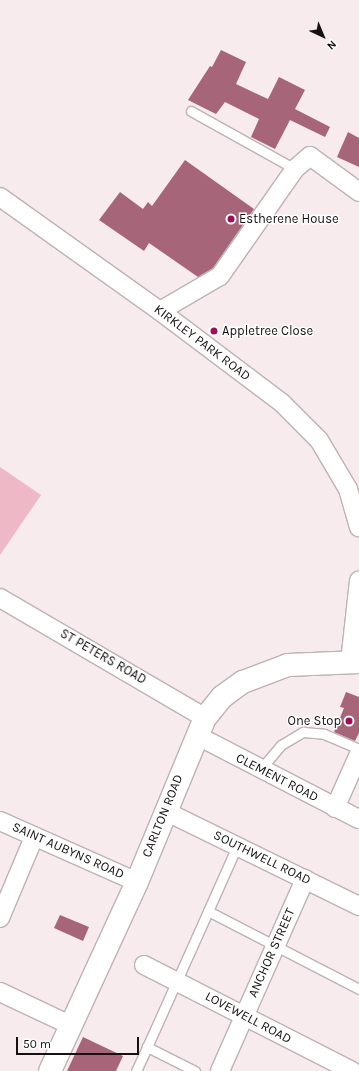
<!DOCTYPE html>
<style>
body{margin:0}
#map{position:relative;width:359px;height:1071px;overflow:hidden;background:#f7ebee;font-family:Karla,sans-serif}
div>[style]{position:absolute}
.green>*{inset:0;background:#efb8c7}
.building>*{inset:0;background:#a76579}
.roads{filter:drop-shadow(1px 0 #beb2b5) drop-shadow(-1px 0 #beb2b5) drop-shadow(0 1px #beb2b5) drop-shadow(0 -1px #beb2b5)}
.lane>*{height:9px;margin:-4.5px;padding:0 4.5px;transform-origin:4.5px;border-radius:4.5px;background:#fff}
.street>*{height:18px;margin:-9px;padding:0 9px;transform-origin:9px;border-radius:9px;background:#fff}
.secondary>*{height:22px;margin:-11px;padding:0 11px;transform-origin:11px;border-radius:11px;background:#fff}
.dots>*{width:11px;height:11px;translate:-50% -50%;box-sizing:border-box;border:2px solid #fff;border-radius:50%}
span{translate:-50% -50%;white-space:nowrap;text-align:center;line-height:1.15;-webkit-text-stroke:3px #fff;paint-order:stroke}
.poi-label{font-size:13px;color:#161213}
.left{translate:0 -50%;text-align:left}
.right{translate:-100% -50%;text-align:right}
.street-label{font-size:13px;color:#161213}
.north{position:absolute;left:303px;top:16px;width:40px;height:40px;-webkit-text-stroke:3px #fff;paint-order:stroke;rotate:136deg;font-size:11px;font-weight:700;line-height:16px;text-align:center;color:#161213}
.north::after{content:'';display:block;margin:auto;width:14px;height:18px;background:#161213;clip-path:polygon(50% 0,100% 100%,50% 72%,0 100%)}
.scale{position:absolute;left:16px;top:1037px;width:123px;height:18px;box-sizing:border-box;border:2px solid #161213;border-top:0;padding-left:5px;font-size:12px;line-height:14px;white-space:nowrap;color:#161213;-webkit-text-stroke:3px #fff;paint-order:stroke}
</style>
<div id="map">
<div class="green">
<i style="clip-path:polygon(0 467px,41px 495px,0 555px)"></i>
</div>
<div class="building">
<i style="clip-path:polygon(221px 50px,246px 62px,236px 84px,268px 99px,279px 77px,305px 90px,295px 109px,330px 127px,325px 137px,290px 120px,275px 149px,251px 137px,259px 119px,225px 102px,216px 114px,188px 100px,210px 66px,212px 67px)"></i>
<i style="clip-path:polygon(348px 132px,359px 138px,359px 167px,337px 157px)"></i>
<i style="clip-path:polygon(185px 160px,254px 209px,213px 268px,198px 277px,149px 243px,144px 251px,99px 220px,120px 192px,143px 209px,148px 202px,152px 206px)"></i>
<i style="clip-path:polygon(346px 692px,359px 697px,359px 733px,355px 741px,334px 732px,344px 708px,340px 707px)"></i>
<i style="clip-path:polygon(60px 915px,89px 927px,83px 941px,54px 928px)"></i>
<i style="clip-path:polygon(83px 1037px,123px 1056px,116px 1071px,67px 1071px)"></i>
</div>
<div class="roads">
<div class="lane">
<i style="left:191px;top:111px;width:119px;rotate:29.1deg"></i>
<i style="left:260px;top:770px;width:33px;rotate:-50deg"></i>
<i style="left:281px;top:745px;width:26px;rotate:-31deg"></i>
<i style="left:303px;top:732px;width:21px;rotate:5deg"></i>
<i style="left:324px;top:734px;width:38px;rotate:23deg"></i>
<i style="left:237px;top:846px;width:71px;rotate:114deg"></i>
<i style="left:208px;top:911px;width:170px;rotate:27.3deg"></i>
<i style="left:136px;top:1071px;width:26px;rotate:-65deg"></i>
<i style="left:195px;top:1071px;width:54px;rotate:-153.4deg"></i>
<i style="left:147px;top:1047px;width:149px;rotate:-65.8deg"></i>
</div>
<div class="street">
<i style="left:0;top:197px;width:196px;rotate:35.5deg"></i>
<i style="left:160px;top:311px;width:153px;rotate:37deg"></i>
<i style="left:282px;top:403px;width:52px;rotate:45deg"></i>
<i style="left:319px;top:440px;width:57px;rotate:59.4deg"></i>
<i style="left:348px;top:489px;width:40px;rotate:74deg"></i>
<i style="left:160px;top:311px;width:69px;rotate:-30.3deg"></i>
<i style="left:220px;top:276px;width:131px;rotate:-55deg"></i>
<i style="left:295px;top:169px;width:20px;rotate:-41deg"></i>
<i style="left:310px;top:156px;width:61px;rotate:36.3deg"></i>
<i style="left:0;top:598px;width:238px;rotate:30.3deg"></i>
<i style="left:350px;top:662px;width:82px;rotate:-83.7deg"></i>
<i style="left:196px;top:735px;width:183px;rotate:27.3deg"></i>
<i style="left:335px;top:808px;width:59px;rotate:-66deg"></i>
<i style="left:165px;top:811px;width:216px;rotate:26.1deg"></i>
<i style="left:0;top:821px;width:150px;rotate:24deg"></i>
<i style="left:0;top:918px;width:88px;rotate:-67.2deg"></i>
<i style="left:144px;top:965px;width:233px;rotate:27deg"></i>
<i style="left:0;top:992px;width:80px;rotate:25.3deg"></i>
<i style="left:220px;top:1071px;width:210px;rotate:-66.1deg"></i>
</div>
<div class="secondary">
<i style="left:50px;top:1071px;width:208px;rotate:-65.3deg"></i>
<i style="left:137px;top:882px;width:178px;rotate:-67.5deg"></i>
<i style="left:205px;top:718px;width:27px;rotate:-51deg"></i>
<i style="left:222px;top:697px;width:26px;rotate:-36deg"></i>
<i style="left:243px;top:682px;width:48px;rotate:-20.7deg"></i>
<i style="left:288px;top:665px;width:71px;rotate:-2.4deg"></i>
</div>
</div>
<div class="dots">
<i style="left:231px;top:219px;background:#a00e55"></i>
<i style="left:214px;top:331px;background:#a00e55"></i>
<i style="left:349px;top:721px;background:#a00e55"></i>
</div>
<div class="poi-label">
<span class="left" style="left:239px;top:219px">Estherene House</span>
<span class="left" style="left:222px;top:331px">Appletree Close</span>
<span class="right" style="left:341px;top:721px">One Stop</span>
</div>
<div class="street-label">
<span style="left:202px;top:343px;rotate:37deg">KIRKLEY PARK ROAD</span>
<span style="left:103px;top:657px;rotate:30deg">ST PETERS ROAD</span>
<span style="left:277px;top:778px;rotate:27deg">CLEMENT ROAD</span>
<span style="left:163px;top:816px;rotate:-68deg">CARLTON ROAD</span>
<span style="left:68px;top:851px;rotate:24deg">SAINT AUBYNS ROAD</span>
<span style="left:262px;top:858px;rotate:26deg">SOUTHWELL ROAD</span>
<span style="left:272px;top:953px;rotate:-66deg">ANCHOR STREET</span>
<span style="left:248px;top:1018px;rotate:28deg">LOVEWELL ROAD</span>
</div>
<div class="north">N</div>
<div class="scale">50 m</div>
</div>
